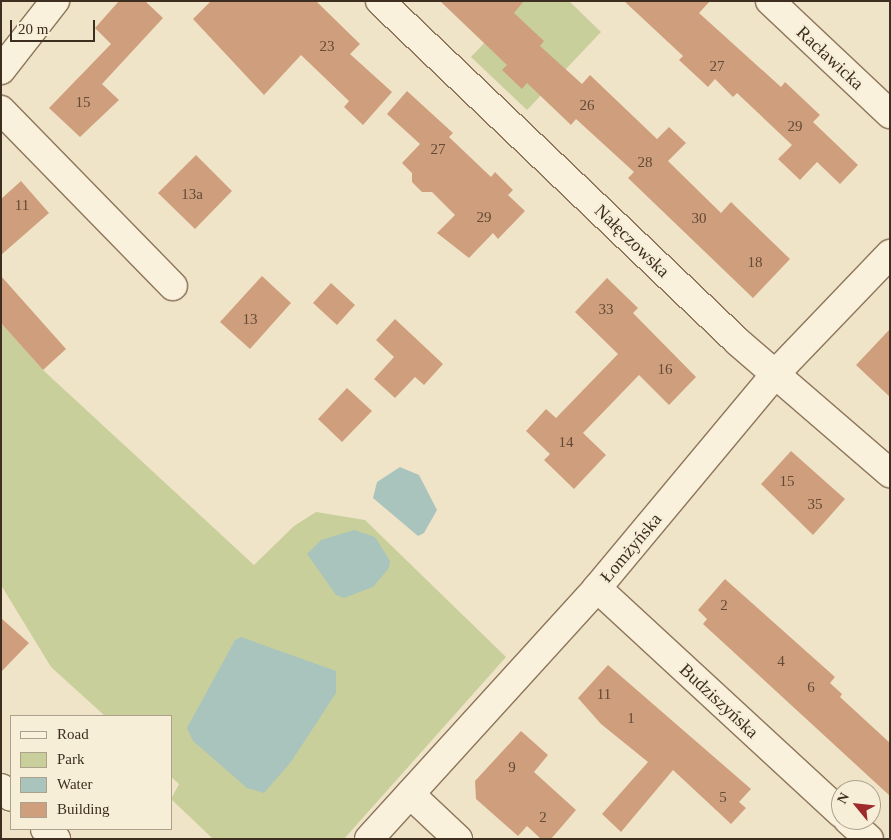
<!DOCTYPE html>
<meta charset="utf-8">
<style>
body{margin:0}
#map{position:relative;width:891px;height:840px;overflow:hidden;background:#f0e4c8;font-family:"Times New Roman",serif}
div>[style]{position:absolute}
.green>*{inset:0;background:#c9cf9b}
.water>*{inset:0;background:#a9c4bc}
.building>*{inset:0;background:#cf9f7d}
.roads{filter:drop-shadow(1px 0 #8d765c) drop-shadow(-1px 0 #8d765c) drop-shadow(0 1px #8d765c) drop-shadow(0 -1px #8d765c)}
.minor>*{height:28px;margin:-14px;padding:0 14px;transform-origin:14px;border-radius:14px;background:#faf1dc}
span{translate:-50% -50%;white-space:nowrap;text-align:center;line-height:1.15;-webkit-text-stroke:4.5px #f7eed8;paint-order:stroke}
.number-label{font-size:15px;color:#624a37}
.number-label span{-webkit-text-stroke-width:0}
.street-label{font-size:18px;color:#3d2e20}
.frame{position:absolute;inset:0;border:2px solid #3d2e20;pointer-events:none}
.legend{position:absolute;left:10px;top:715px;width:162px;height:115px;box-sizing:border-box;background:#f7eed8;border:1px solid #ada18e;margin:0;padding:6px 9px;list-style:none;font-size:15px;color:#3d2e20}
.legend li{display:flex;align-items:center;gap:10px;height:25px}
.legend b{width:25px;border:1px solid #ada18e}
.north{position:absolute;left:831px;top:780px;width:50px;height:50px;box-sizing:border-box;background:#f7eed8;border:1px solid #ada18e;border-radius:50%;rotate:298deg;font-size:14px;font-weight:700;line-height:20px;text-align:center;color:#3d2e20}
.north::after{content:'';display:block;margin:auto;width:18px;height:22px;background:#9e2a2b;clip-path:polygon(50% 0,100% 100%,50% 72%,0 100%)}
.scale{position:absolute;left:10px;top:20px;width:85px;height:22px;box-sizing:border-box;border:2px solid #3d2e20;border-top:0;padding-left:6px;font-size:15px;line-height:18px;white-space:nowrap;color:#3d2e20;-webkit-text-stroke:4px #f7eed8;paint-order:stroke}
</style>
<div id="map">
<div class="green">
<i style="clip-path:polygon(524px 1px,569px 1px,601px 32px,527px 110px,471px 57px)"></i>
<i style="clip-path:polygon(1px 323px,43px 370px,254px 565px,294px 526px,316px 512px,365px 520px,506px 657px,344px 839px,213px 839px,171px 799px,179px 784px,171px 777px,171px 716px,105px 716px,51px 667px,1px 585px)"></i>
</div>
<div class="water">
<i style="clip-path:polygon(400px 467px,419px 475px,437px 510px,424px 533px,418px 536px,373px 498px,377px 482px)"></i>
<i style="clip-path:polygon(354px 530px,375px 537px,390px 561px,389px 568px,373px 587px,344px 598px,336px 595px,307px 554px,321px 540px)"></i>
<i style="clip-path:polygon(241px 637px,336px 671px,336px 693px,291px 762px,264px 793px,247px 788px,193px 741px,187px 728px,235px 640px)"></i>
</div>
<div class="building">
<i style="clip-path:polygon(119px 1px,145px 1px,163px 18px,102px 84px,119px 100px,80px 137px,49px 108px,111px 44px,95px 28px)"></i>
<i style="clip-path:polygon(211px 1px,316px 1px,360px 44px,350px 54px,392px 92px,363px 125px,344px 107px,349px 101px,301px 55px,264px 95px,193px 19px)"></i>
<i style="clip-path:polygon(440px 1px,524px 1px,514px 13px,544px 41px,540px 46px,582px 84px,590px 75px,657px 139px,669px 127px,686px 143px,668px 161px,721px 213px,731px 202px,790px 259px,753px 298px,628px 178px,634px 172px,576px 119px,571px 125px,527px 83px,522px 89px,502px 70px,507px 65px)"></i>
<i style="clip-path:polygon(624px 1px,710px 1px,699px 13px,781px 87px,785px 82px,820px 115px,813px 122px,858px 165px,840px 184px,817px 162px,800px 180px,778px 159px,792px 145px,737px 93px,733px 97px,715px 79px,708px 87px,679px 60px,683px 56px)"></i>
<i style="clip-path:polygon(407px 91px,453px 133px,449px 137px,491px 177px,495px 172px,513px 190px,508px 195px,525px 211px,498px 239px,493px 233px,469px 258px,437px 233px,455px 215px,432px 192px,422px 192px,412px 182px,412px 173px,402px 163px,420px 144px,387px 114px)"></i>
<i style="clip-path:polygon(196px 155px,232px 191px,195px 229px,158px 193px)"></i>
<i style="clip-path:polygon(21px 181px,49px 213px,1px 255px,1px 199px)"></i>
<i style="clip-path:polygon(1px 276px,66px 349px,43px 370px,1px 323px)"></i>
<i style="clip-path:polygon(262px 276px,291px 303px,250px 349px,220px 322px)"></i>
<i style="clip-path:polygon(607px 278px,638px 308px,633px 313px,696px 377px,669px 405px,639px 375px,583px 433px,606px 455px,574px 489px,544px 460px,550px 454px,526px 431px,546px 409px,556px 418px,618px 354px,575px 312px)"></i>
<i style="clip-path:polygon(331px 283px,355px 305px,337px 325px,313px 303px)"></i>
<i style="clip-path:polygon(395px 319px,443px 364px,424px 385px,415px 377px,395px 398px,374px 379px,394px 357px,376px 340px)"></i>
<i style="clip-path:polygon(890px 329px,890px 397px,856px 365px)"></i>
<i style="clip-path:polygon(347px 388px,372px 411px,342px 442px,318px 419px)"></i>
<i style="clip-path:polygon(791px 451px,845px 499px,813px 535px,761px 484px)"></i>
<i style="clip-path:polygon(725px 579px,835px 677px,830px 683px,842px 694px,840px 697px,890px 743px,890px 796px,703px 624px,707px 619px,698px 610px)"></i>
<i style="clip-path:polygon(1px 618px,29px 643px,1px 672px)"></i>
<i style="clip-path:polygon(608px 665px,751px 789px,739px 802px,746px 808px,731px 824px,673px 770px,621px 832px,602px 814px,648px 762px,601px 724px,578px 698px)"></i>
<i style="clip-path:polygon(521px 731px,548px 755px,534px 772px,576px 810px,551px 839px,541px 839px,527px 826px,518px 836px,476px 799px,475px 781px)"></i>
</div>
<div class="roads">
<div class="minor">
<i style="left:380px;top:1px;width:494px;rotate:43.6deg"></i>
<i style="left:738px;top:342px;width:201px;rotate:40.8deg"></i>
<i style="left:770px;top:1px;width:165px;rotate:43.3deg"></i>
<i style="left:1px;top:70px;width:88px;rotate:-52deg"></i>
<i style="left:1px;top:110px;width:246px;rotate:45.7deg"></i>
<i style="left:597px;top:588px;width:332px;rotate:42.7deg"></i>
<i style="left:1px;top:788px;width:13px;rotate:42deg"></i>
<i style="left:410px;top:794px;width:66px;rotate:43.2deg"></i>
<i style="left:848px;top:820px;width:28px;rotate:42deg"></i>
<i style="left:45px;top:829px;width:15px;rotate:42deg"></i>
<i style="left:369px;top:839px;width:339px;rotate:-47.7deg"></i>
<i style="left:597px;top:588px;width:280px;rotate:-50.2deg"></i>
<i style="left:776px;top:373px;width:165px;rotate:-46.2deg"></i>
</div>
</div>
<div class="number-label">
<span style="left:327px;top:47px">23</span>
<span style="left:717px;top:67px">27</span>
<span style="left:83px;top:103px">15</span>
<span style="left:587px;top:106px">26</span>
<span style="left:795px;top:127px">29</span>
<span style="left:438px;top:150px">27</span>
<span style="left:645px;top:163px">28</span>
<span style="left:192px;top:195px">13a</span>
<span style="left:22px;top:206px">11</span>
<span style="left:484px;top:218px">29</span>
<span style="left:699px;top:219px">30</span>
<span style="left:755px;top:263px">18</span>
<span style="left:606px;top:310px">33</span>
<span style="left:250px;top:320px">13</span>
<span style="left:665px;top:370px">16</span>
<span style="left:566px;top:443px">14</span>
<span style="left:787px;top:482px">15</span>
<span style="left:815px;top:505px">35</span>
<span style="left:724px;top:606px">2</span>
<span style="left:781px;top:662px">4</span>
<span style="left:811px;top:688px">6</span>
<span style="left:604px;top:695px">11</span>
<span style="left:631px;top:719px">1</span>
<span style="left:512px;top:768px">9</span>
<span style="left:723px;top:798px">5</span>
<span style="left:543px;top:818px">2</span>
</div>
<div class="street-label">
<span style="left:830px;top:58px;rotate:43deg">Racławicka</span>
<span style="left:632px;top:241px;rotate:44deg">Nałęczowska</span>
<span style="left:631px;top:548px;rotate:-50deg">Łomżyńska</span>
<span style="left:719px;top:701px;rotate:43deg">Budziszyńska</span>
</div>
<div class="frame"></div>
<ul class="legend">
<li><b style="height:6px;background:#faf1dc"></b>Road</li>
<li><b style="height:14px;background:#c9cf9b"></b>Park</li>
<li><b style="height:14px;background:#a9c4bc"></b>Water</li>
<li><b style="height:14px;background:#cf9f7d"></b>Building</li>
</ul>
<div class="north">N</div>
<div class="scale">20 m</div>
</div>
